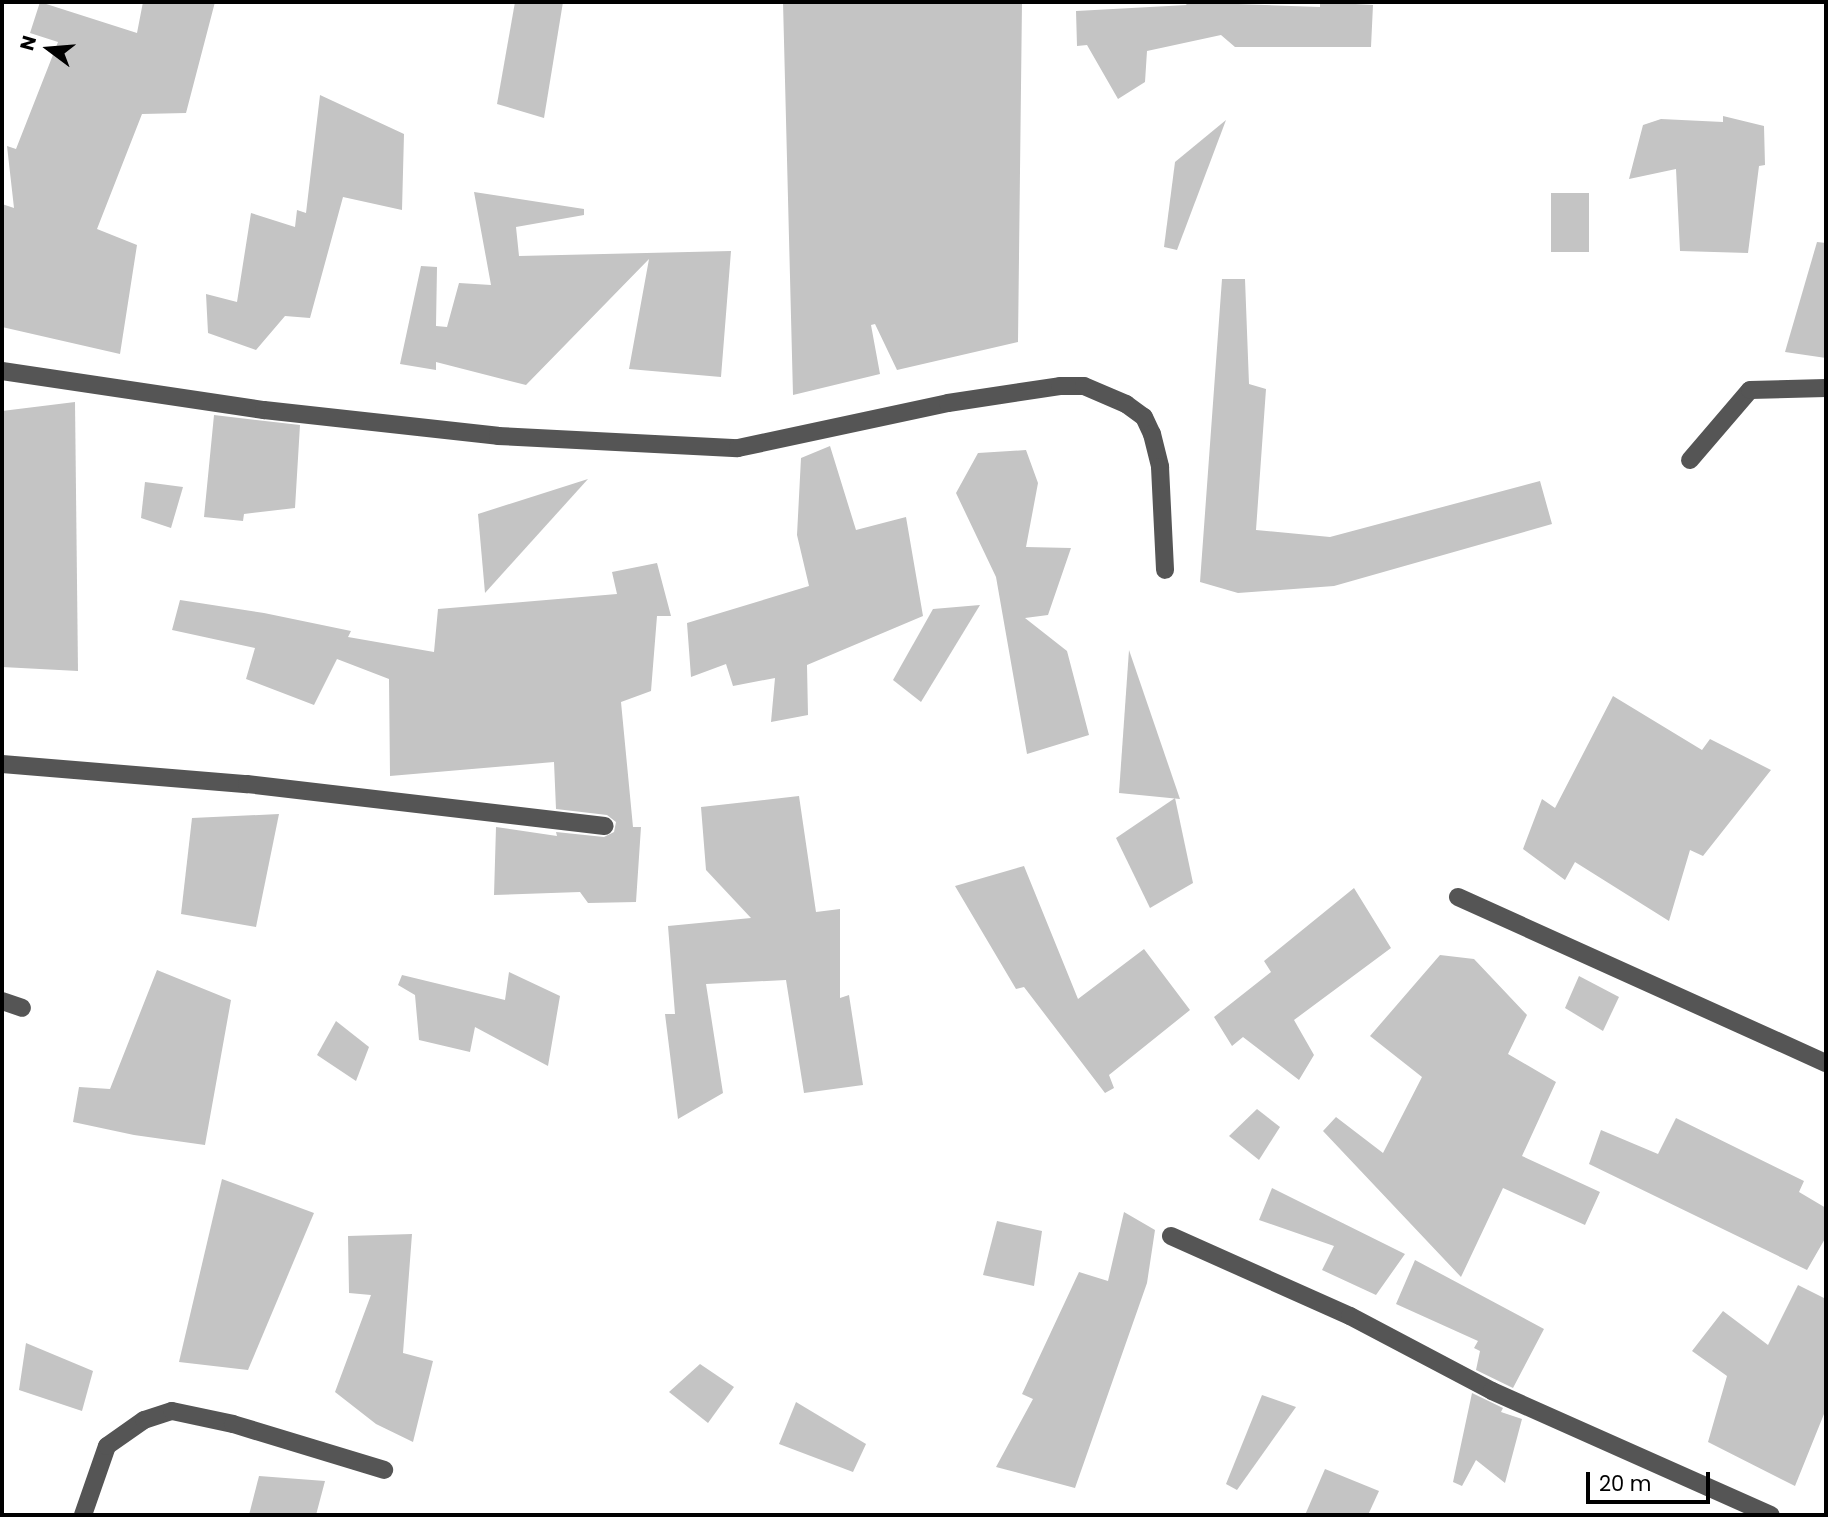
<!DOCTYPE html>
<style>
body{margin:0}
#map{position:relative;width:1828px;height:1517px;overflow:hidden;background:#fff;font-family:Poppins,sans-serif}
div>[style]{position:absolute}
.building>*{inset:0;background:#c4c4c4}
.minor>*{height:18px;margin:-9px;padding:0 9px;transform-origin:9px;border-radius:9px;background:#555}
span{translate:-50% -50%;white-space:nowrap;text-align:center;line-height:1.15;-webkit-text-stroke:5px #fff;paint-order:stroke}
.frame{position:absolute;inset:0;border:4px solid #000;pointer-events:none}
.north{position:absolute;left:14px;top:14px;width:70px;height:70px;-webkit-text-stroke:5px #fff;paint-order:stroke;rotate:286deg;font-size:19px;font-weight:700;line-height:28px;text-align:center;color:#000}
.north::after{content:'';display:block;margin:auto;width:24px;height:32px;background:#000;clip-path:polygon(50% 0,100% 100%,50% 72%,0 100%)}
.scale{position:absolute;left:1586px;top:1472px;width:124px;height:32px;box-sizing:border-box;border:4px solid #000;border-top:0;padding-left:9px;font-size:21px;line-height:24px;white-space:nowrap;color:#000;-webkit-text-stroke:5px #fff;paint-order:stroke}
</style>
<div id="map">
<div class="building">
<i style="clip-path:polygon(40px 2px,137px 33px,143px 2px,215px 2px,186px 113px,142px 114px,97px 229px,137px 245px,120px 354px,2px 327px,2px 204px,14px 208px,7px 146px,16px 149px,58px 42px,30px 33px)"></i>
<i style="clip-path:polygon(515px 2px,563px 2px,544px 118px,497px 104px)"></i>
<i style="clip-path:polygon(783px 2px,1022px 2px,1018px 342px,897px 370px,875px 324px,871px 325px,880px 374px,793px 395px)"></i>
<i style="clip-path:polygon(1183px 2px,1320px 7px,1320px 2px,1373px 5px,1371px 47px,1235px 47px,1221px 35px,1147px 51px,1145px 82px,1118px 99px,1087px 45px,1077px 46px,1076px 11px,1187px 5px)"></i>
<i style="clip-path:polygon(320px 95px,404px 134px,402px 210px,343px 197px,310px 318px,285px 316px,256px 350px,208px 333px,206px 294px,237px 302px,251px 213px,295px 227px,297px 210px,306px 213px)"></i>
<i style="clip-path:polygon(1723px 116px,1764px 126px,1765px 165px,1759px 166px,1748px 253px,1680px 251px,1676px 169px,1629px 179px,1643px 125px,1661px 119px,1723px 122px)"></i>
<i style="clip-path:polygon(1226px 120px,1177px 250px,1164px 247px,1175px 162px)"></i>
<i style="clip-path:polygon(474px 192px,584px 209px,584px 215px,516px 227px,519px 256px,731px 251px,721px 377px,629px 369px,649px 259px,526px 385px,436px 362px,436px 370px,400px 364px,421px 266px,437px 267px,436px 326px,447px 327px,459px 283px,491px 285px)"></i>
<i style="clip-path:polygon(1551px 193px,1589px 193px,1589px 252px,1551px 252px)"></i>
<i style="clip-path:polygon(1817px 242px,1826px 243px,1826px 358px,1785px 352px)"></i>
<i style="clip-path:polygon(1222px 279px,1245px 279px,1249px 384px,1266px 389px,1256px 530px,1330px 537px,1540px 481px,1552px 524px,1334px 586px,1238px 593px,1200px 582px)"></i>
<i style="clip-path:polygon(75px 402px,78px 671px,2px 667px,2px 411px)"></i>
<i style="clip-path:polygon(214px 415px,300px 425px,295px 508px,244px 514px,243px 521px,204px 517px)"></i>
<i style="clip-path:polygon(830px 446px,856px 530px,906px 517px,923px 616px,807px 665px,808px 715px,771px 722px,775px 678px,733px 686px,726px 664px,691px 677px,687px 623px,809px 586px,797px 535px,801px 458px)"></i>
<i style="clip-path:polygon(1026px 450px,1038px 483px,1026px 547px,1071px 548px,1048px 615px,1025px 618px,1067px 651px,1089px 735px,1027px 754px,996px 577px,956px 493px,978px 453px)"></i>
<i style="clip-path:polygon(588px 479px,485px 593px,478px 514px)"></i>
<i style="clip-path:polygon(145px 482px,183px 487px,171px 528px,141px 518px)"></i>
<i style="clip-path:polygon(657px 563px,671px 616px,657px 616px,651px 691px,621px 702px,633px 827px,641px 827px,636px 902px,588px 903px,580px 892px,494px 895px,496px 827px,557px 836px,556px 832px,604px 837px,614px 832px,616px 822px,607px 815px,556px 809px,554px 762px,390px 776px,389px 679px,337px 659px,314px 705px,246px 679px,255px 648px,172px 630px,180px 600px,264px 613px,351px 631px,348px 637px,434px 652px,438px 609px,617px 594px,612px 572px)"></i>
<i style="clip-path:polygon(980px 605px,921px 702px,893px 680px,933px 609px)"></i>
<i style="clip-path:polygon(1129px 650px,1180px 799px,1119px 793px)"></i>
<i style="clip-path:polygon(1613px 696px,1702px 750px,1710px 739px,1771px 770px,1703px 856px,1690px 850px,1669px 921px,1575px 862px,1565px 880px,1523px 849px,1542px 799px,1555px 808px)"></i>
<i style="clip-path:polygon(799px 796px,816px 912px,840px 909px,840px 998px,849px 995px,863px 1085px,804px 1093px,786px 980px,706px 984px,723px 1093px,678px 1119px,665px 1014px,675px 1014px,668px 926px,751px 918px,706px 870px,701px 807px)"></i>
<i style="clip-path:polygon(1175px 798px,1193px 883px,1150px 908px,1116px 838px)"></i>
<i style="clip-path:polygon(279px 814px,256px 927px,181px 914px,192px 818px)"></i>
<i style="clip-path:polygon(1024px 866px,1078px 999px,1144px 949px,1190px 1010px,1109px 1075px,1114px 1088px,1105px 1093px,1024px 987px,1016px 989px,955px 886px)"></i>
<i style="clip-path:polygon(1354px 888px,1391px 948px,1294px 1020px,1314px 1055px,1299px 1080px,1243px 1037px,1232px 1046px,1214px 1017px,1271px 972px,1264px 961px)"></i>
<i style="clip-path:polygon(1440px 955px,1474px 959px,1527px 1015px,1508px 1054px,1556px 1082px,1522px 1156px,1600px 1192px,1585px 1225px,1503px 1188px,1461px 1277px,1323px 1131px,1336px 1117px,1383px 1153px,1422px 1077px,1370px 1036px)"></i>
<i style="clip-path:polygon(157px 970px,231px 1000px,205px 1145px,134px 1135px,73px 1122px,79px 1087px,110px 1089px)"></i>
<i style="clip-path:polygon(509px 972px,560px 996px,548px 1066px,475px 1027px,470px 1052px,419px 1040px,415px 995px,398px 985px,402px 975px,505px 1000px)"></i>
<i style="clip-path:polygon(1579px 976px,1619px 997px,1603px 1031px,1565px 1008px)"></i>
<i style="clip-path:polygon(336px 1021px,369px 1047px,356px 1081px,317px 1055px)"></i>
<i style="clip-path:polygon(1257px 1109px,1280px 1127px,1259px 1160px,1229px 1136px)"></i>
<i style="clip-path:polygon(1676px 1118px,1804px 1181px,1799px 1192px,1826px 1208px,1826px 1237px,1807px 1270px,1589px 1164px,1601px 1130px,1658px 1154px)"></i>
<i style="clip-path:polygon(222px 1179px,314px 1213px,248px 1370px,179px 1362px)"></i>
<i style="clip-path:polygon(1272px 1188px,1405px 1254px,1376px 1295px,1322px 1270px,1334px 1246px,1259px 1220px)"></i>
<i style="clip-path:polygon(1124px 1212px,1155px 1230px,1147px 1283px,1075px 1488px,996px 1467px,1033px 1399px,1022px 1394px,1079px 1272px,1108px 1281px)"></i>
<i style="clip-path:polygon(997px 1221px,1042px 1231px,1034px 1286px,983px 1275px)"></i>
<i style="clip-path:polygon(412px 1234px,403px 1353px,433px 1361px,413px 1442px,376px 1424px,335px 1392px,371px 1295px,349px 1293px,348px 1236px)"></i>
<i style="clip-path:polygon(1415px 1260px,1544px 1329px,1513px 1388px,1476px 1370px,1480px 1351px,1474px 1348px,1478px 1341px,1396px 1304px)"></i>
<i style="clip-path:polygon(1798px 1285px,1826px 1299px,1826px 1409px,1795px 1486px,1708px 1442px,1727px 1376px,1692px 1351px,1723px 1311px,1768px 1345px)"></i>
<i style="clip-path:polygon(26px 1343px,93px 1371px,82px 1411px,19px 1390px)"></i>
<i style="clip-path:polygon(700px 1364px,734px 1387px,708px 1423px,669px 1392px)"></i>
<i style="clip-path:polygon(1472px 1393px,1503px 1408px,1501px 1412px,1522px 1419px,1505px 1483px,1476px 1460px,1462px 1486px,1453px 1482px)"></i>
<i style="clip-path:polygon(1262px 1395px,1296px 1407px,1237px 1490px,1226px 1484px)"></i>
<i style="clip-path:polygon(796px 1402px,866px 1444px,853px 1472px,779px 1444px)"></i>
<i style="clip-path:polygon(1325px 1469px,1379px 1491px,1368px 1515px,1305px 1515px)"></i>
<i style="clip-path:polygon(259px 1476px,325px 1481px,316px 1515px,249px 1515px)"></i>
</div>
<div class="minor">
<i style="left:2px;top:371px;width:265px;rotate:8.5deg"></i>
<i style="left:264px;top:410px;width:235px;rotate:6.3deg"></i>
<i style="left:498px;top:436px;width:240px;rotate:2.9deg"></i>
<i style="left:738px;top:448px;width:215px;rotate:-12.1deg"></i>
<i style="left:948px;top:403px;width:113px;rotate:-8.6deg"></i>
<i style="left:1060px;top:386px;width:24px"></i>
<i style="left:1084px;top:386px;width:46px;rotate:23.2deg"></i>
<i style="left:1126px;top:404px;width:22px;rotate:36deg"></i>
<i style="left:1144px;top:417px;width:19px;rotate:65deg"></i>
<i style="left:1152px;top:434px;width:34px;rotate:76deg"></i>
<i style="left:1160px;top:467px;width:103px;rotate:87.2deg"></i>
<i style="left:1690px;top:460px;width:92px;rotate:-49.4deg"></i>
<i style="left:1750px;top:390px;width:76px;rotate:-1.5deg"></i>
<i style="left:2px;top:764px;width:246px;rotate:4.7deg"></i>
<i style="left:247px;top:784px;width:360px;rotate:6.7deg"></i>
<i style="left:1458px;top:897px;width:404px;rotate:24.3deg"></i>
<i style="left:2px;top:1001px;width:21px;rotate:19deg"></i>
<i style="left:1171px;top:1236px;width:196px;rotate:24.1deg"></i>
<i style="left:1350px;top:1316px;width:161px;rotate:27.8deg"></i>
<i style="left:1492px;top:1391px;width:305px;rotate:24deg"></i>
<i style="left:83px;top:1515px;width:73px;rotate:-70.8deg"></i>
<i style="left:107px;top:1446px;width:45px;rotate:-35.1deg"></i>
<i style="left:144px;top:1420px;width:29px;rotate:-18deg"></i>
<i style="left:172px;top:1411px;width:62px;rotate:12deg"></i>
<i style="left:233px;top:1424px;width:158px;rotate:16.9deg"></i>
</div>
<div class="frame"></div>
<div class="north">N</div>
<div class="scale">20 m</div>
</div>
